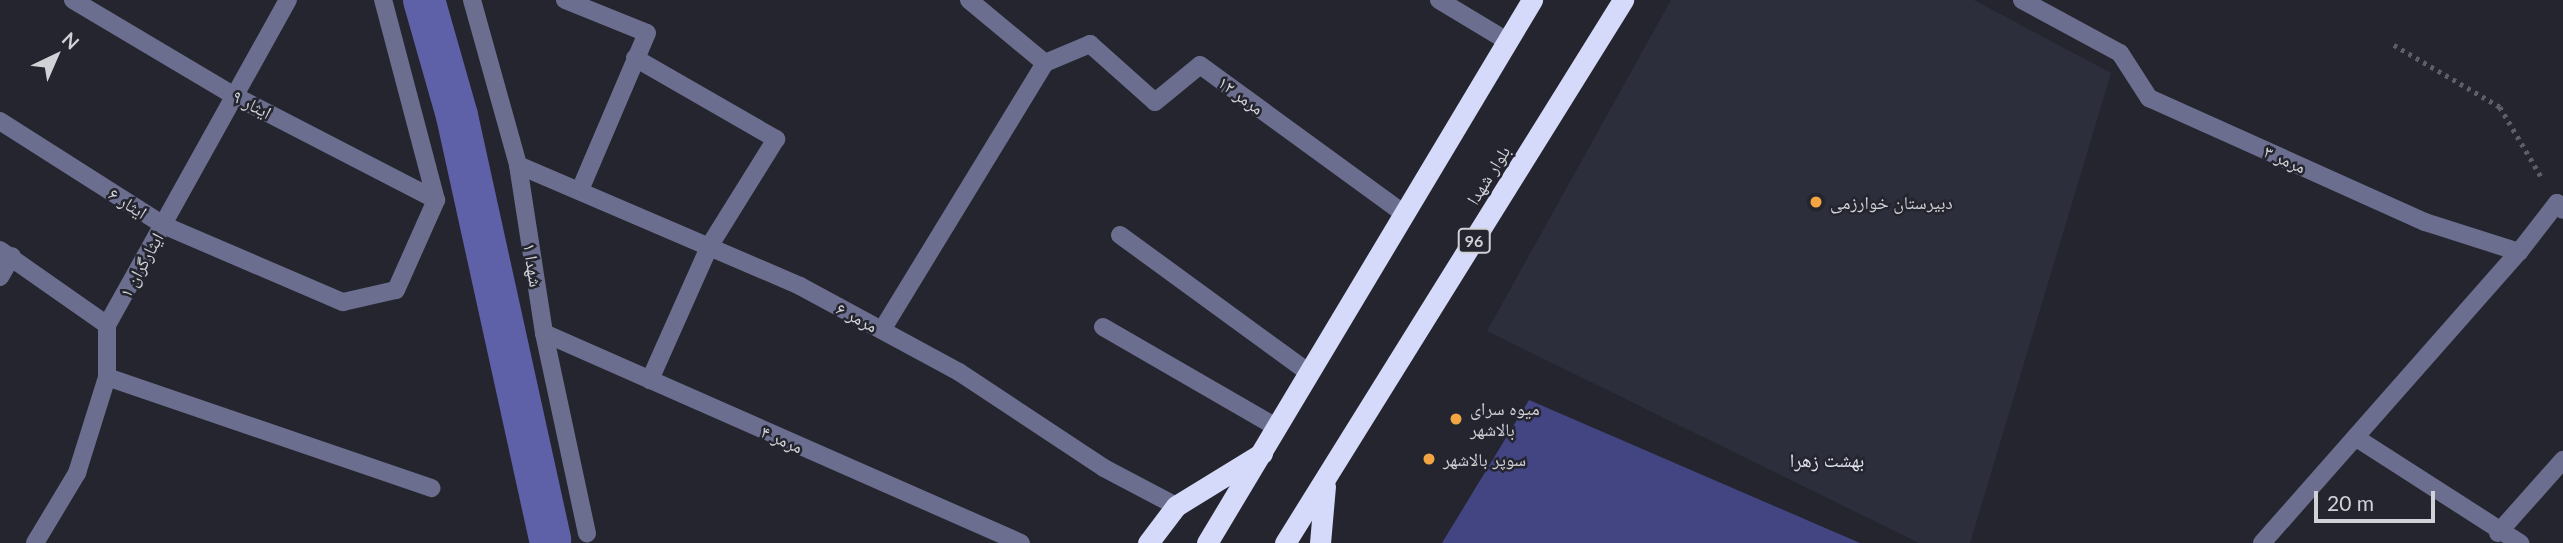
<!DOCTYPE html>
<meta charset="utf-8">
<style>
body{margin:0}
#map{position:relative;width:2563px;height:543px;overflow:hidden;background:#24252e;font-family:Lato,"Noto Naskh Arabic",sans-serif}
div>[style]{position:absolute}
.built>*{inset:0;background:#2c2e3c}
.green>*{inset:0;background:#434583}
.canal>*{height:42px;margin:-21px;padding:0 21px;transform-origin:21px;border-radius:21px;background:#5e61a8}
.path>*{height:4.5px;margin-top:-2.25px;transform-origin:0;background:repeating-linear-gradient(90deg,#5d5e66 0 3.5px,transparent 0 8.5px)}
.minor>*{height:18px;margin:-9px;padding:0 9px;transform-origin:9px;border-radius:9px;background:#6b6e8e}
.highway>*{height:21px;margin:-10.5px;padding:0 10.5px;transform-origin:10.5px;border-radius:10.5px;background:#d5dafa}
.dots>*{width:19px;height:19px;translate:-50% -50%;box-sizing:border-box;border:4px solid #24252e;border-radius:50%}
span{translate:-50% -50%;white-space:nowrap;text-align:center;line-height:1.15;-webkit-text-stroke:5px #24252e;paint-order:stroke}
.shield-label span{padding:2px 5px;background:#24252e;border:2px solid;border-radius:5px;-webkit-text-stroke-width:0}
.shield-label{font-size:16px;color:#d1d2d8;font-weight:700}
.street-label{font-size:18px;color:#d1d2d8}
.poi-label{font-size:18px;color:#d1d2d8}
.left{translate:0 -50%;text-align:left}
.neighbourhood-label{font-size:19px;color:#e1e3ef}
.north{position:absolute;left:21px;top:21px;width:70px;height:70px;-webkit-text-stroke:5px #24252e;paint-order:stroke;rotate:44deg;font-size:19px;font-weight:700;line-height:28px;text-align:center;color:#d1d2d8}
.north::after{content:'';display:block;margin:auto;width:24px;height:32px;background:#d1d2d8;clip-path:polygon(50% 0,100% 100%,50% 72%,0 100%)}
.scale{position:absolute;left:2314px;top:491px;width:121px;height:32px;box-sizing:border-box;border:4px solid #d1d2d8;border-top:0;padding-left:9px;font-size:21px;line-height:24px;white-space:nowrap;color:#d1d2d8;-webkit-text-stroke:5px #24252e;paint-order:stroke}
</style>
<div id="map">
<div class="built">
<i style="clip-path:polygon(1671px 0,1974px 0,2111px 73px,1970px 543px,1919px 543px,1487px 331px)"></i>
</div>
<div class="green">
<i style="clip-path:polygon(1529px 400px,1860px 543px,1442px 543px)"></i>
</div>
<div class="canal">
<i style="left:424px;top:0;width:121px;rotate:74.1deg"></i>
<i style="left:457px;top:116px;width:434px;rotate:77.6deg"></i>
</div>
<div class="path">
<i style="left:2394px;top:45px;width:123px;rotate:30.3deg"></i>
<i style="left:2500px;top:107px;width:82px;rotate:59.4deg"></i>
</div>
<div class="minor">
<i style="left:73px;top:0;width:184px;rotate:30.7deg"></i>
<i style="left:231px;top:94px;width:231px;rotate:27.3deg"></i>
<i style="left:472px;top:0;width:171px;rotate:74.4deg"></i>
<i style="left:518px;top:165px;width:170px;rotate:81.2deg"></i>
<i style="left:544px;top:333px;width:205px;rotate:77.9deg"></i>
<i style="left:565px;top:0;width:88px;rotate:21.9deg"></i>
<i style="left:647px;top:33px;width:171px;rotate:113.1deg"></i>
<i style="left:969px;top:0;width:99px;rotate:39.7deg"></i>
<i style="left:1045px;top:63px;width:49px;rotate:-22.9deg"></i>
<i style="left:1090px;top:44px;width:87px;rotate:41.7deg"></i>
<i style="left:1155px;top:102px;width:58px;rotate:-39.4deg"></i>
<i style="left:1200px;top:65px;width:253px;rotate:36.1deg"></i>
<i style="left:1439px;top:0;width:79px;rotate:31.1deg"></i>
<i style="left:2022px;top:0;width:111px;rotate:28.4deg"></i>
<i style="left:2120px;top:53px;width:54px;rotate:57.2deg"></i>
<i style="left:2149px;top:98px;width:303px;rotate:24.2deg"></i>
<i style="left:2425px;top:222px;width:99px;rotate:17.7deg"></i>
<i style="left:2519px;top:252px;width:62px;rotate:-52.2deg"></i>
<i style="left:2557px;top:203px;width:9px;rotate:49deg"></i>
<i style="left:635px;top:58px;width:163px;rotate:29.9deg"></i>
<i style="left:776px;top:139px;width:125px;rotate:121.9deg"></i>
<i style="left:710px;top:245px;width:148px;rotate:114deg"></i>
<i style="left:0;top:121px;width:193px;rotate:32.5deg"></i>
<i style="left:163px;top:225px;width:196px;rotate:23.2deg"></i>
<i style="left:343px;top:302px;width:54px;rotate:-12.8deg"></i>
<i style="left:396px;top:290px;width:98px;rotate:-66deg"></i>
<i style="left:436px;top:200px;width:207px;rotate:-104.8deg"></i>
<i style="left:518px;top:165px;width:307px;rotate:23.2deg"></i>
<i style="left:800px;top:286px;width:181px;rotate:28.4deg"></i>
<i style="left:959px;top:372px;width:174px;rotate:33.5deg"></i>
<i style="left:1104px;top:468px;width:81px;rotate:27.8deg"></i>
<i style="left:1120px;top:235px;width:234px;rotate:36.1deg"></i>
<i style="left:0;top:250px;width:131px;rotate:35deg"></i>
<i style="left:0;top:277px;width:24px;rotate:-60deg"></i>
<i style="left:1103px;top:327px;width:202px;rotate:30deg"></i>
<i style="left:882px;top:330px;width:313px;rotate:-58.6deg"></i>
<i style="left:544px;top:333px;width:521px;rotate:23.76deg"></i>
<i style="left:107px;top:377px;width:343px;rotate:18.9deg"></i>
<i style="left:2358px;top:439px;width:193px;rotate:32.7deg"></i>
<i style="left:2498px;top:533px;width:98px;rotate:-48.3deg"></i>
<i style="left:35px;top:543px;width:82px;rotate:-59deg"></i>
<i style="left:77px;top:473px;width:101px;rotate:-72.6deg"></i>
<i style="left:107px;top:377px;width:52px;rotate:-90deg"></i>
<i style="left:107px;top:325px;width:372px;rotate:-60.9deg"></i>
<i style="left:2262px;top:543px;width:388px;rotate:-48.6deg"></i>
</div>
<div class="highway">
<i style="left:1148px;top:543px;width:46px;rotate:-52.9deg"></i>
<i style="left:1176px;top:506px;width:101px;rotate:-31.6deg"></i>
<i style="left:1207px;top:543px;width:633px;rotate:-59.1deg"></i>
<i style="left:1285px;top:543px;width:640px;rotate:-58.1deg"></i>
<i style="left:1320px;top:543px;width:57px;rotate:-85deg"></i>
</div>
<div class="dots">
<i style="left:1816px;top:202px;background:#f2a541"></i>
<i style="left:1456px;top:419px;background:#f2a541"></i>
<i style="left:1429px;top:459px;background:#f2a541"></i>
</div>
<div class="shield-label">
<span style="left:1474px;top:241px">96</span>
</div>
<div class="street-label">
<span style="left:1241px;top:95px;rotate:36deg">مرمر ۱۲</span>
<span style="left:252px;top:104px;rotate:28deg">ایثار ۹</span>
<span style="left:2285px;top:159px;rotate:24deg">مرمر ۳</span>
<span style="left:1488px;top:175px;rotate:-58deg">بلوار شهدا</span>
<span style="left:128px;top:203px;rotate:33deg">ایثار ۶</span>
<span style="left:141px;top:265px;rotate:-61deg">ایثارگران ۱</span>
<span style="left:533px;top:265px;rotate:81deg">شهدا ۱</span>
<span style="left:857px;top:317px;rotate:28deg">مرمر ۶</span>
<span style="left:782px;top:439px;rotate:24deg">مرمر ۴</span>
</div>
<div class="poi-label">
<span class="left" style="left:1830px;top:202px">دبیرستان خوارزمی</span>
<span class="left" style="left:1470px;top:419px">میوه سرای<br>بالاشهر</span>
<span class="left" style="left:1443px;top:459px">سوپر بالاشهر</span>
</div>
<div class="neighbourhood-label">
<span style="left:1827px;top:460px">بهشت زهرا</span>
</div>
<div class="north">N</div>
<div class="scale">20 m</div>
</div>
